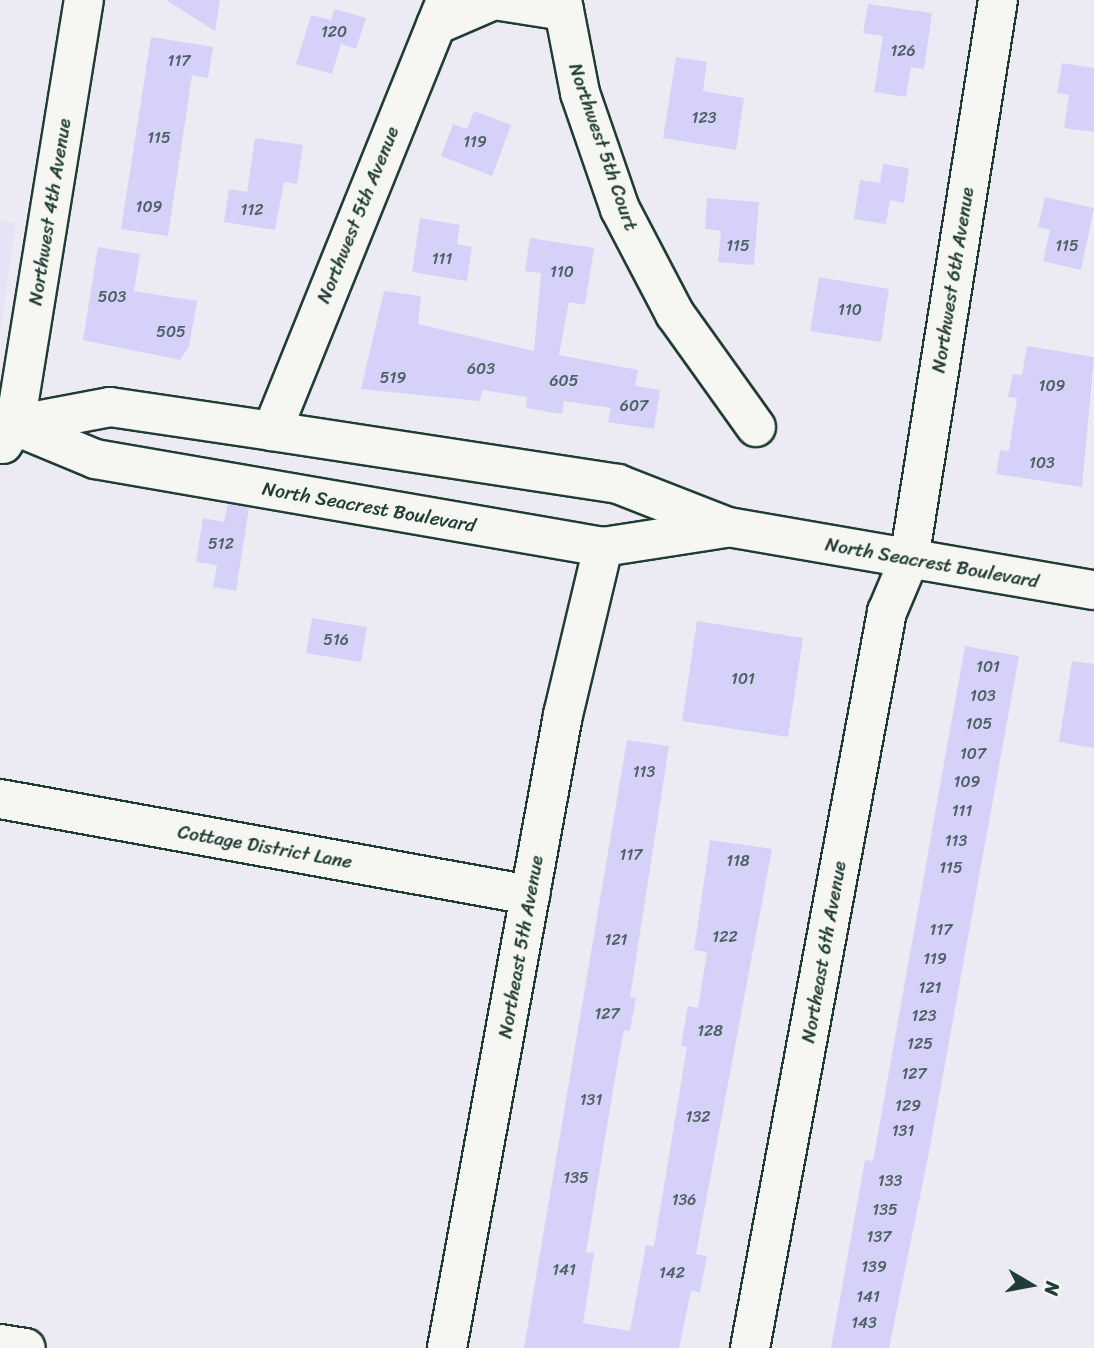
<!DOCTYPE html>
<style>
body{margin:0}
#map{position:relative;width:1094px;height:1348px;overflow:hidden;background:#ecebf4;font-family:Sriracha,sans-serif}
div>[style]{position:absolute}
.built>*{inset:0;background:#e5e3f6}
.building>*{inset:0;background:#d6d1f9}
.roads{filter:drop-shadow(2px 0 #1f3d34) drop-shadow(-2px 0 #1f3d34) drop-shadow(0 2px #1f3d34) drop-shadow(0 -2px #1f3d34)}
.minor>*{height:38px;margin:-19px;padding:0 19px;transform-origin:19px;border-radius:19px;background:#f6f6f2}
span{translate:-50% -50%;white-space:nowrap;text-align:center;line-height:1.15;-webkit-text-stroke:6px #f6f6f2;paint-order:stroke}
.number-label{font-size:16px;color:#4d6265}
.number-label span{-webkit-text-stroke-width:0}
.street-label{font-size:19px;color:#1f3d34}
.north{position:absolute;left:996px;top:1250px;width:70px;height:70px;-webkit-text-stroke:5px #f6f6f2;paint-order:stroke;rotate:100deg;font-size:19px;font-weight:700;line-height:28px;text-align:center;color:#1f3d34}
.north::after{content:'';display:block;margin:auto;width:24px;height:32px;background:#1f3d34;clip-path:polygon(50% 0,100% 100%,50% 72%,0 100%)}
</style>
<div id="map">
<div class="built">
<i style="clip-path:polygon(0 221px,16px 223px,0 333px)"></i>
</div>
<div class="building">
<i style="clip-path:polygon(166px 0,220px 0,215px 31px)"></i>
<i style="clip-path:polygon(868px 4px,932px 13px,924px 69px,911px 67px,906px 97px,874px 92px,883px 36px,863px 33px)"></i>
<i style="clip-path:polygon(334px 9px,366px 18px,356px 49px,341px 44px,332px 74px,296px 64px,311px 15px,331px 20px)"></i>
<i style="clip-path:polygon(151px 37px,213px 47px,208px 78px,192px 75px,168px 236px,121px 229px)"></i>
<i style="clip-path:polygon(676px 57px,707px 62px,703px 91px,744px 98px,736px 150px,663px 138px)"></i>
<i style="clip-path:polygon(1062px 63px,1094px 68px,1094px 132px,1064px 128px,1069px 95px,1057px 93px)"></i>
<i style="clip-path:polygon(474px 111px,511px 125px,492px 176px,441px 156px,453px 124px,467px 129px)"></i>
<i style="clip-path:polygon(255px 138px,303px 145px,297px 184px,284px 182px,275px 230px,224px 222px,229px 189px,247px 192px)"></i>
<i style="clip-path:polygon(883px 164px,909px 168px,904px 203px,890px 200px,886px 224px,854px 219px,860px 180px,880px 183px)"></i>
<i style="clip-path:polygon(1045px 197px,1094px 208px,1081px 270px,1043px 261px,1050px 230px,1038px 227px)"></i>
<i style="clip-path:polygon(707px 198px,759px 202px,754px 265px,718px 262px,721px 231px,705px 229px)"></i>
<i style="clip-path:polygon(420px 218px,460px 225px,457px 244px,472px 247px,467px 281px,412px 272px)"></i>
<i style="clip-path:polygon(530px 238px,594px 248px,585px 305px,569px 302px,559px 355px,638px 370px,635px 386px,660px 390px,654px 429px,608px 422px,611px 408px,564px 401px,562px 414px,526px 408px,527px 397px,482px 390px,480px 401px,361px 389px,384px 291px,421px 296px,418px 324px,534px 351px,541px 273px,525px 271px)"></i>
<i style="clip-path:polygon(98px 247px,140px 254px,134px 291px,197px 301px,189px 346px,180px 360px,83px 340px)"></i>
<i style="clip-path:polygon(819px 277px,889px 289px,881px 342px,810px 331px)"></i>
<i style="clip-path:polygon(1027px 346px,1094px 357px,1082px 487px,996px 474px,1000px 450px,1009px 451px,1017px 398px,1008px 397px,1013px 374px,1022px 375px)"></i>
<i style="clip-path:polygon(228px 504px,249px 508px,236px 591px,213px 587px,217px 565px,196px 562px,203px 518px,224px 522px)"></i>
<i style="clip-path:polygon(312px 618px,367px 627px,361px 662px,306px 653px)"></i>
<i style="clip-path:polygon(697px 621px,803px 638px,788px 737px,682px 721px)"></i>
<i style="clip-path:polygon(965px 646px,1019px 656px,929px 1152px,889px 1348px,831px 1348px,865px 1160px,873px 1161px)"></i>
<i style="clip-path:polygon(1072px 661px,1094px 664px,1094px 748px,1059px 742px)"></i>
<i style="clip-path:polygon(627px 740px,669px 746px,630px 997px,636px 998px,630px 1031px,624px 1030px,619px 1055px,586px 1252px,594px 1253px,583px 1323px,630px 1331px,646px 1245px,654px 1246px,687px 1047px,681px 1046px,688px 1006px,698px 1008px,707px 952px,694px 950px,710px 840px,772px 849px,696px 1254px,707px 1256px,700px 1292px,691px 1291px,679px 1348px,524px 1348px)"></i>
</div>
<div class="roads">
<div class="minor">
<i style="left:562px;top:0;width:95px;rotate:79deg"></i>
<i style="left:580px;top:93px;width:123px;rotate:71deg"></i>
<i style="left:620px;top:209px;width:119px;rotate:62.4deg"></i>
<i style="left:675px;top:314px;width:139px;rotate:54.4deg"></i>
<i style="left:436px;top:25px;width:63px;rotate:-23.3deg"></i>
<i style="left:494px;top:0;width:71px;rotate:8.9deg"></i>
<i style="left:11px;top:424px;width:91px;rotate:22.6deg"></i>
<i style="left:95px;top:459px;width:516px;rotate:9.83deg"></i>
<i style="left:603px;top:547px;width:124px;rotate:-8.8deg"></i>
<i style="left:15px;top:425px;width:97px;rotate:-10.7deg"></i>
<i style="left:110px;top:407px;width:164px;rotate:8.4deg"></i>
<i style="left:272px;top:431px;width:350px;rotate:8.7deg"></i>
<i style="left:618px;top:484px;width:118px;rotate:21.4deg"></i>
<i style="left:728px;top:527px;width:371px;rotate:9.8deg"></i>
<i style="left:272px;top:431px;width:465px;rotate:-68deg"></i>
<i style="left:3px;top:444px;width:22px;rotate:-58deg"></i>
<i style="left:15px;top:425px;width:431px;rotate:-80.8deg"></i>
<i style="left:0;top:799px;width:539px;rotate:10.27deg"></i>
<i style="left:0;top:1344px;width:26px;rotate:9deg"></i>
<i style="left:447px;top:1348px;width:644px;rotate:-79.62deg"></i>
<i style="left:563px;top:715px;width:173px;rotate:-76.6deg"></i>
<i style="left:750px;top:1348px;width:749px;rotate:-79.46deg"></i>
<i style="left:887px;top:612px;width:56px;rotate:-67.1deg"></i>
<i style="left:909px;top:560px;width:567px;rotate:-80.97deg"></i>
</div>
</div>
<div class="number-label">
<span style="left:334px;top:32px">120</span>
<span style="left:903px;top:51px">126</span>
<span style="left:179px;top:61px">117</span>
<span style="left:704px;top:118px">123</span>
<span style="left:159px;top:138px">115</span>
<span style="left:475px;top:142px">119</span>
<span style="left:149px;top:207px">109</span>
<span style="left:252px;top:210px">112</span>
<span style="left:738px;top:246px">115</span>
<span style="left:1067px;top:246px">115</span>
<span style="left:442px;top:259px">111</span>
<span style="left:562px;top:272px">110</span>
<span style="left:112px;top:297px">503</span>
<span style="left:850px;top:310px">110</span>
<span style="left:171px;top:332px">505</span>
<span style="left:481px;top:369px">603</span>
<span style="left:393px;top:378px">519</span>
<span style="left:564px;top:381px">605</span>
<span style="left:1052px;top:386px">109</span>
<span style="left:634px;top:406px">607</span>
<span style="left:1042px;top:463px">103</span>
<span style="left:221px;top:544px">512</span>
<span style="left:336px;top:640px">516</span>
<span style="left:988px;top:667px">101</span>
<span style="left:743px;top:679px">101</span>
<span style="left:983px;top:696px">103</span>
<span style="left:979px;top:724px">105</span>
<span style="left:973px;top:754px">107</span>
<span style="left:644px;top:772px">113</span>
<span style="left:967px;top:782px">109</span>
<span style="left:962px;top:811px">111</span>
<span style="left:956px;top:841px">113</span>
<span style="left:631px;top:855px">117</span>
<span style="left:738px;top:861px">118</span>
<span style="left:951px;top:868px">115</span>
<span style="left:941px;top:930px">117</span>
<span style="left:725px;top:937px">122</span>
<span style="left:616px;top:940px">121</span>
<span style="left:935px;top:959px">119</span>
<span style="left:930px;top:988px">121</span>
<span style="left:607px;top:1014px">127</span>
<span style="left:924px;top:1016px">123</span>
<span style="left:710px;top:1031px">128</span>
<span style="left:920px;top:1044px">125</span>
<span style="left:914px;top:1074px">127</span>
<span style="left:591px;top:1100px">131</span>
<span style="left:908px;top:1106px">129</span>
<span style="left:698px;top:1117px">132</span>
<span style="left:903px;top:1131px">131</span>
<span style="left:576px;top:1178px">135</span>
<span style="left:890px;top:1181px">133</span>
<span style="left:684px;top:1200px">136</span>
<span style="left:885px;top:1210px">135</span>
<span style="left:879px;top:1237px">137</span>
<span style="left:874px;top:1267px">139</span>
<span style="left:564px;top:1270px">141</span>
<span style="left:672px;top:1273px">142</span>
<span style="left:868px;top:1297px">141</span>
<span style="left:864px;top:1323px">143</span>
</div>
<div class="street-label">
<span style="left:603px;top:147px;rotate:71deg">Northwest 5th Court</span>
<span style="left:50px;top:212px;rotate:-81deg">Northwest 4th Avenue</span>
<span style="left:358px;top:215px;rotate:-68deg">Northwest 5th Avenue</span>
<span style="left:953px;top:280px;rotate:-81deg">Northwest 6th Avenue</span>
<span style="left:369px;top:507px;rotate:10deg">North Seacrest Boulevard</span>
<span style="left:932px;top:563px;rotate:10deg">North Seacrest Boulevard</span>
<span style="left:265px;top:847px;rotate:10deg">Cottage District Lane</span>
<span style="left:521px;top:947px;rotate:-80deg">Northeast 5th Avenue</span>
<span style="left:824px;top:952px;rotate:-80deg">Northeast 6th Avenue</span>
</div>
<div class="north">N</div>
</div>
